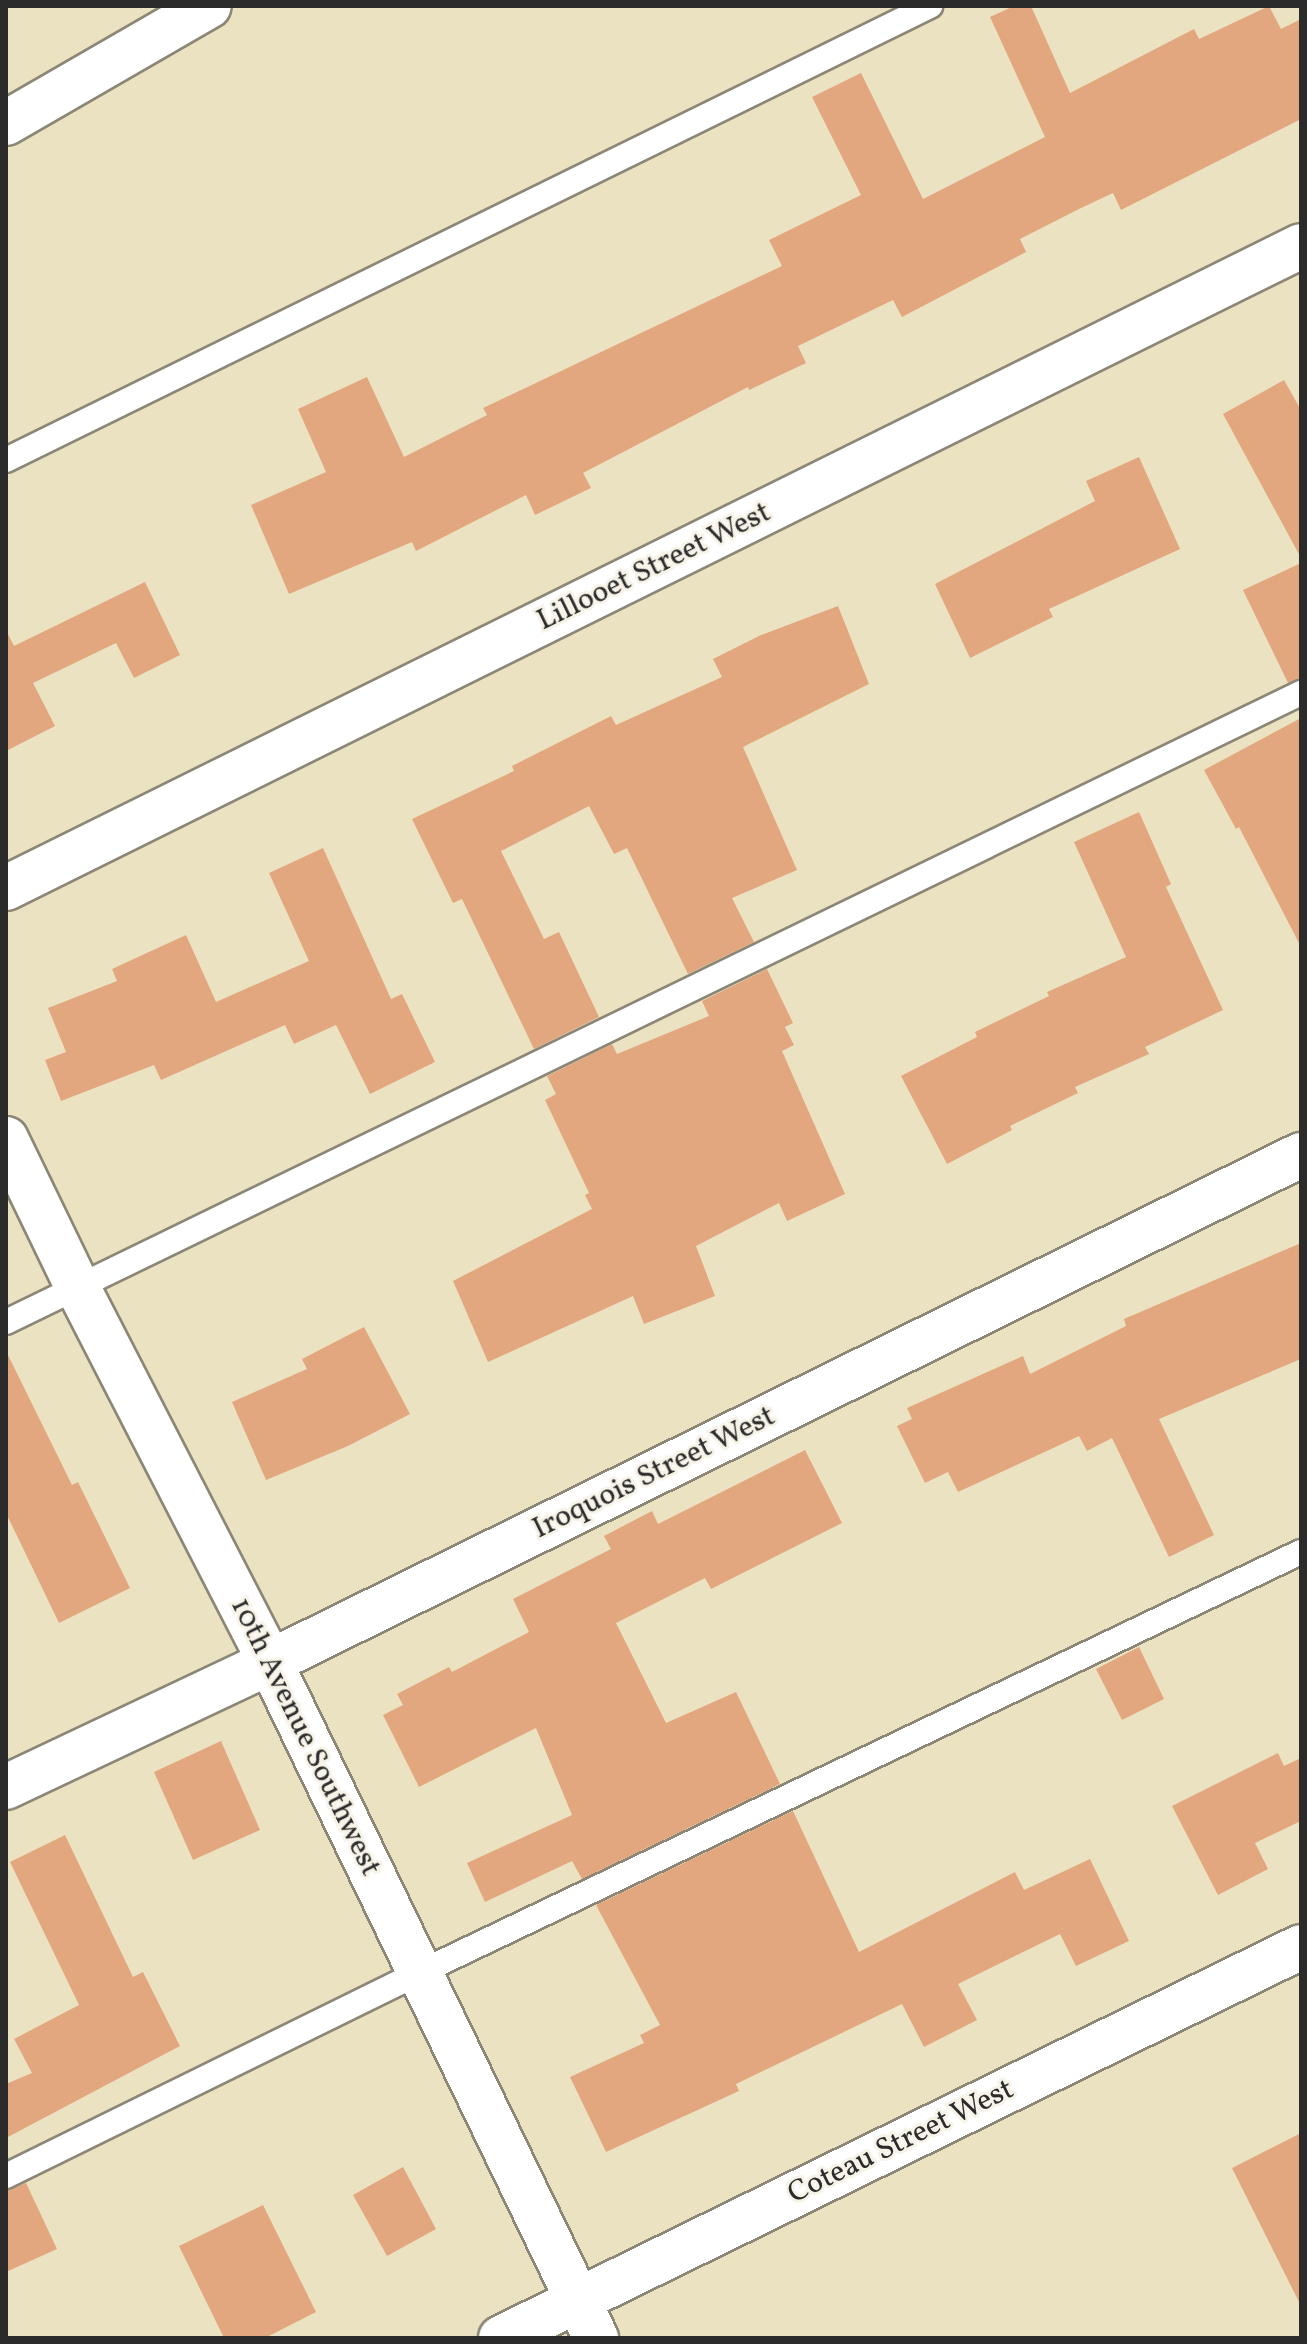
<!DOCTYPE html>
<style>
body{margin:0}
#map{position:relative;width:1307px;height:2344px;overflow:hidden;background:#ebe2c2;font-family:Vollkorn,serif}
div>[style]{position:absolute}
.building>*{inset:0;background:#e3a77f}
.roads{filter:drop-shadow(2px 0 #8b8676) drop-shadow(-2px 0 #8b8676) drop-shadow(0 2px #8b8676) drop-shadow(0 -2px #8b8676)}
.service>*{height:24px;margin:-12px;padding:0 12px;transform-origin:12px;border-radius:12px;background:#fff}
.minor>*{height:44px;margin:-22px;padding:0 22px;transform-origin:22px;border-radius:22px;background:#fff}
.tertiary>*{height:44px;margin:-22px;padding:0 22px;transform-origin:22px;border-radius:22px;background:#fff}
span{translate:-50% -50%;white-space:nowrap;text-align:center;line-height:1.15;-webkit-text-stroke:6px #f7f3e8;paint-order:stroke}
.street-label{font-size:30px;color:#2b2b2b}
.frame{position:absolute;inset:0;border:8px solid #2b2b2b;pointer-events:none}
</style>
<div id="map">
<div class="building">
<i style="clip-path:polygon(1014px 6px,1031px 6px,1070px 93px,1194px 29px,1199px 39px,1269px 6px,1281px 29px,1301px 19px,1301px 119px,1121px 210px,1113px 193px,1079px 209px,1020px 239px,1026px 252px,902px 317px,893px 300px,798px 346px,806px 363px,749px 390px,748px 387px,583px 473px,591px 488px,535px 515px,526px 495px,416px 551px,412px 542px,289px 594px,251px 505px,326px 472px,298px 409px,367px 377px,404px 457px,487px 415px,483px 408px,782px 266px,769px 240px,861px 195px,812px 97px,861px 73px,923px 199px,1045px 137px,990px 17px)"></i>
<i style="clip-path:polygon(1284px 380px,1301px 410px,1301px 558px,1223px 414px)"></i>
<i style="clip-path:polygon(1139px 457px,1180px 549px,1049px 609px,1053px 617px,970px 658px,935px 584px,1095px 501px,1086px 481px)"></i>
<i style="clip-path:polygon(1301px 563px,1301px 678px,1288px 683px,1243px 590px)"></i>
<i style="clip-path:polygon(145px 582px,180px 655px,134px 678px,116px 643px,33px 683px,55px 726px,6px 751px,6px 630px,14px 646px)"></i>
<i style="clip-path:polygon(838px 606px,869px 684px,743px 747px,797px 870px,732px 898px,754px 942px,688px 974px,627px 848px,614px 854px,589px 806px,501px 851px,544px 939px,559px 932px,599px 1017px,534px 1049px,462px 899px,453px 903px,412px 819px,514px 771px,512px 766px,611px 716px,616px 725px,722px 677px,713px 659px,759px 636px)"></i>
<i style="clip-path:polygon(1301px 718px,1301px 947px,1239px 827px,1236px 829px,1204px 770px)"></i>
<i style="clip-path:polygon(1139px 812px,1171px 884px,1166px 887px,1223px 1010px,1145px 1047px,1149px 1054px,1075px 1087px,1078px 1093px,1010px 1126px,1012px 1130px,947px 1164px,901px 1076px,977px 1037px,975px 1032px,1049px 996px,1047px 992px,1126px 957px,1074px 842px)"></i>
<i style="clip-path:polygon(323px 848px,391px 999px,402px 994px,435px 1062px,370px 1094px,336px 1025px,294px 1044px,285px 1025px,161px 1080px,154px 1065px,61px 1101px,45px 1060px,66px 1052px,48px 1008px,117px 981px,112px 969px,186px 935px,216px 1002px,309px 961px,269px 873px)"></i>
<i style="clip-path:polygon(767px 969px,793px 1023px,785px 1027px,794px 1045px,782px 1051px,845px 1194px,787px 1221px,779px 1203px,696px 1246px,715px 1296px,644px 1324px,633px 1296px,488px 1362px,453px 1281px,592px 1209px,585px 1195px,589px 1193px,545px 1100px,556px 1094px,547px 1076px,612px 1044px,617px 1054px,709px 1016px,702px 1001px)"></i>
<i style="clip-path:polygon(1301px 1243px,1301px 1359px,1159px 1419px,1214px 1535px,1169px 1557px,1112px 1438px,1087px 1451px,1079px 1436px,958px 1492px,948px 1472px,925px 1483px,897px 1426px,912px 1419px,907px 1408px,1023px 1356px,1030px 1374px,1126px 1326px,1124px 1319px)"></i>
<i style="clip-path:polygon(364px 1327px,410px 1414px,348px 1446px,266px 1480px,232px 1402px,307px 1369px,302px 1359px)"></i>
<i style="clip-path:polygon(6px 1351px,72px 1485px,78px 1482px,130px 1588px,59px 1623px,6px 1513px)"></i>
<i style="clip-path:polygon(805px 1450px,842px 1523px,711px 1589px,705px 1578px,616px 1623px,666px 1723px,736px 1692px,780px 1784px,582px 1879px,572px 1861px,485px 1902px,467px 1863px,572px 1815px,536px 1728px,419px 1787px,383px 1715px,403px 1705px,397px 1694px,449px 1667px,452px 1672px,529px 1632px,513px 1599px,611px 1549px,604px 1536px,652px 1511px,658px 1524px)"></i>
<i style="clip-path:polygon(1139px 1647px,1164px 1699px,1122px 1720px,1096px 1669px)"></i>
<i style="clip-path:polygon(221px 1741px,260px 1830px,193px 1860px,154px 1772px)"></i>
<i style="clip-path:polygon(1278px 1753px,1284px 1766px,1301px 1758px,1301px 1821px,1255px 1843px,1268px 1869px,1218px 1895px,1172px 1806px)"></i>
<i style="clip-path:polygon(793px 1811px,859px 1952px,1015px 1872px,1024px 1890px,1090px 1859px,1129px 1941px,1076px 1966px,1060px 1934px,958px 1984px,977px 2020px,924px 2047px,902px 2004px,736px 2084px,739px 2091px,606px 2152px,570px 2077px,644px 2043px,640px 2035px,660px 2025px,596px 1905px)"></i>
<i style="clip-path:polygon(65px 1835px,133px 1977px,143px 1972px,180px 2046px,6px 2138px,6px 2084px,32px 2073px,14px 2039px,79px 2005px,10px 1862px)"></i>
<i style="clip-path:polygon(1301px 2133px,1301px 2306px,1232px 2168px)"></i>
<i style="clip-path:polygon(403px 2167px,436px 2229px,387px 2256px,353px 2195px)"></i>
<i style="clip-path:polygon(26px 2183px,57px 2249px,6px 2272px,6px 2191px)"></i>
<i style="clip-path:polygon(263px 2205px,316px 2312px,265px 2338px,224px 2338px,179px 2246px)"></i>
</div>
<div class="roads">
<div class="service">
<i style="left:6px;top:460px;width:1030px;rotate:-26.17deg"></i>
<i style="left:6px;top:1322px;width:1440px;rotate:-25.91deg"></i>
<i style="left:6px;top:2176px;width:460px;rotate:-26.2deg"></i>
<i style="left:419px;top:1973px;width:977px;rotate:-25.52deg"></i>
</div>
<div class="minor">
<i style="left:6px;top:123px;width:234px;rotate:-30deg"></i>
<i style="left:6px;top:888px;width:1445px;rotate:-26.37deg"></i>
<i style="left:6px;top:1139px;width:165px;rotate:64.2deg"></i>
<i style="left:78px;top:1288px;width:420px;rotate:62.8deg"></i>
<i style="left:270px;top:1662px;width:751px;rotate:64.25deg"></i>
<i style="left:6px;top:1787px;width:292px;rotate:-25.3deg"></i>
<i style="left:270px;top:1662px;width:1149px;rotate:-26.19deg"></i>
</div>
<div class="tertiary">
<i style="left:501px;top:2338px;width:890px;rotate:-26.05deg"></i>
</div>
</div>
<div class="street-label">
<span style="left:654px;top:567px;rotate:-26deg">Lillooet Street West</span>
<span style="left:654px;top:1473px;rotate:-26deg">Iroquois Street West</span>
<span style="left:305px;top:1737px;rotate:64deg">10th Avenue Southwest</span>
<span style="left:901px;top:2142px;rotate:-26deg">Coteau Street West</span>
</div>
<div class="frame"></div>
</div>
